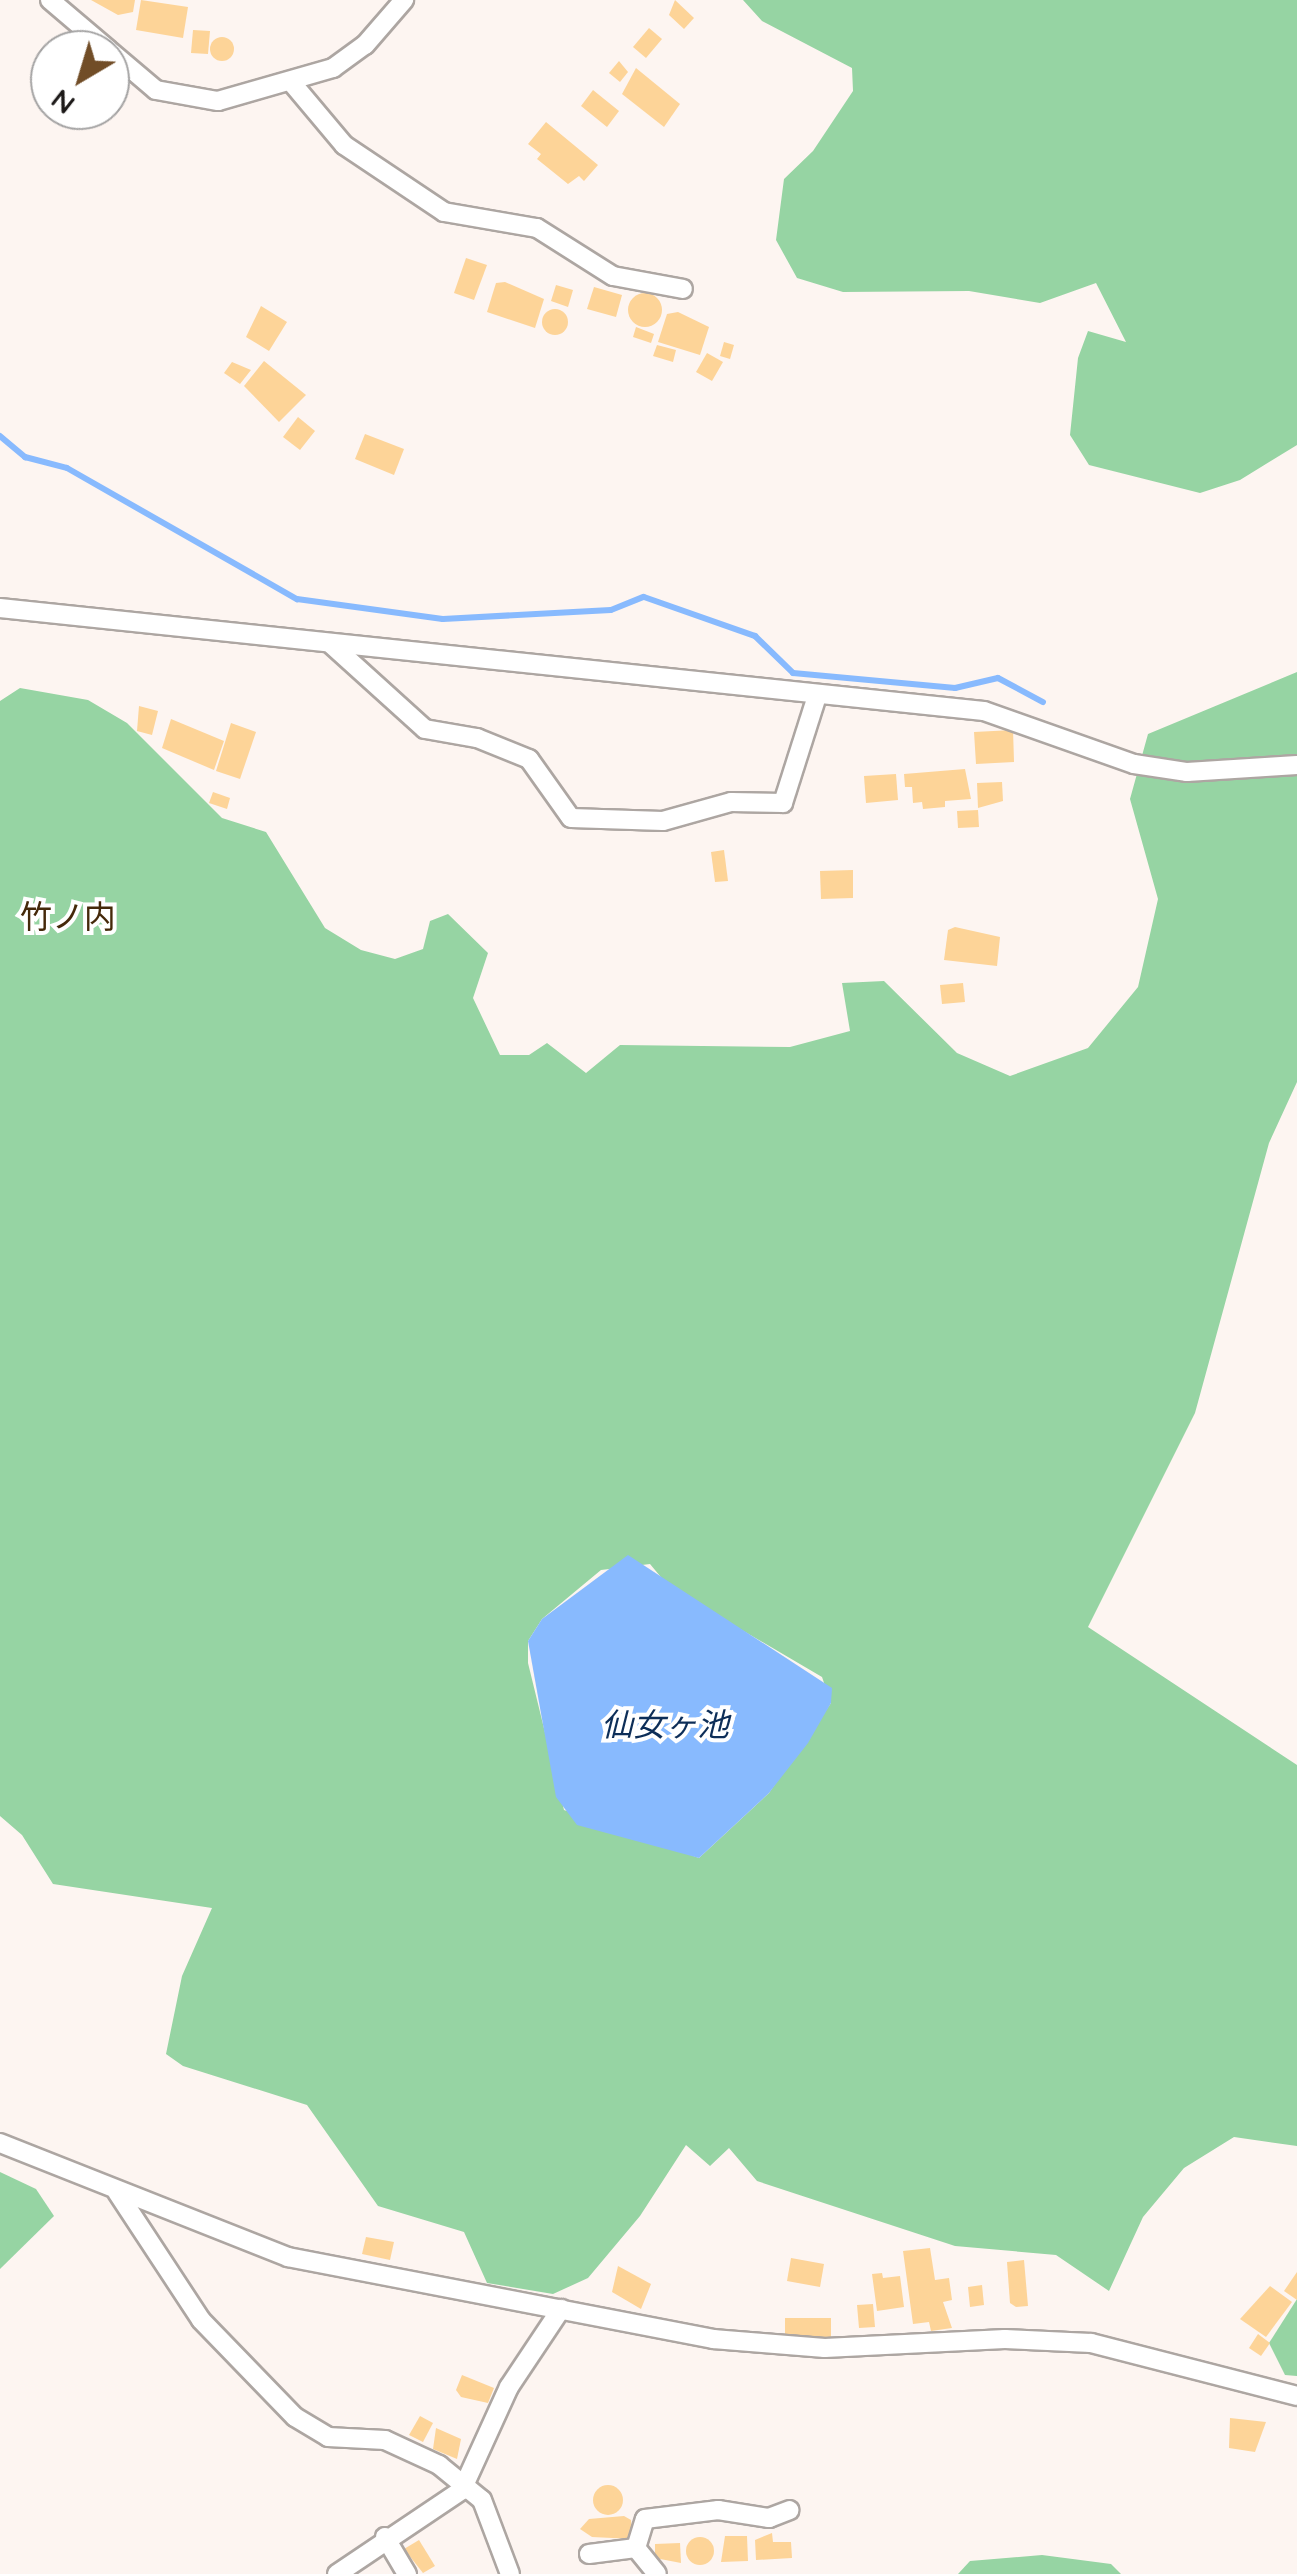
<!DOCTYPE html>
<meta charset="utf-8">
<style>
body{margin:0}
#map{position:relative;width:1297px;height:2574px;overflow:hidden;background:#fdf5f1;font-family:Quicksand,"Noto Sans JP",sans-serif}
div>[style]{position:absolute}
.green>*{inset:0;background:#96d4a3}
.water>*{inset:0;background:#88bafe}
.stream>*{height:6px;margin:-3px;padding:0 3px;transform-origin:3px;border-radius:3px;background:#88bafe}
.building>*{inset:0;background:#fdd498}
.round{border-radius:50%}
.roads{filter:drop-shadow(2px 0 #ada6a2) drop-shadow(-2px 0 #ada6a2) drop-shadow(0 2px #ada6a2) drop-shadow(0 -2px #ada6a2)}
.street>*{height:18px;margin:-9px;padding:0 9px;transform-origin:9px;border-radius:9px;background:#fff}
span{translate:-50% -50%;white-space:nowrap;text-align:center;line-height:1.15;-webkit-text-stroke:8px #fff;paint-order:stroke}
.neighbourhood-label{font-size:32px;color:#45290a}
.water-label{font-size:32px;color:#0d2e58;font-style:italic}
.north{position:absolute;left:30px;top:30px;width:100px;height:100px;box-sizing:border-box;background:#fff;border:2px solid #a4a3a3;border-radius:50%;rotate:218deg;font-size:28px;font-weight:700;line-height:40px;text-align:center;color:#1c1918}
.north::after{content:'';display:block;margin:auto;width:35px;height:45px;background:#714d27;clip-path:polygon(50% 0,100% 100%,50% 72%,0 100%)}
</style>
<div id="map">
<div class="green">
<i style="clip-path:polygon(743px 0,1297px 0,1297px 445px,1240px 480px,1200px 493px,1089px 465px,1070px 435px,1078px 358px,1088px 331px,1126px 342px,1096px 283px,1040px 303px,969px 291px,843px 292px,797px 278px,776px 240px,784px 179px,813px 151px,853px 91px,852px 68px,762px 21px)"></i>
<i style="clip-path:polygon(evenodd,1297px 672px,1297px 1082px,1269px 1143px,1195px 1413px,1088px 1627px,1297px 1765px,1297px 2146px,1234px 2137px,1184px 2168px,1143px 2217px,1109px 2291px,1056px 2255px,955px 2246px,757px 2181px,729px 2148px,710px 2166px,686px 2145px,640px 2216px,588px 2278px,553px 2294px,487px 2283px,464px 2232px,378px 2206px,307px 2105px,183px 2066px,166px 2054px,182px 1976px,212px 1908px,53px 1884px,22px 1835px,0 1816px,0 701px,20px 688px,88px 700px,127px 723px,222px 818px,266px 832px,325px 928px,361px 950px,395px 959px,423px 949px,430px 921px,448px 914px,488px 953px,473px 998px,500px 1055px,529px 1055px,547px 1043px,586px 1073px,620px 1045px,790px 1047px,850px 1031px,842px 983px,884px 981px,957px 1053px,1010px 1076px,1088px 1048px,1138px 987px,1158px 899px,1130px 799px,1148px 734px,1297px 672px,650px 1564px,670px 1588px,822px 1677px,831px 1703px,769px 1793px,699px 1858px,564px 1810px,528px 1663px,528px 1641px,542px 1619px,601px 1570px,650px 1564px)"></i>
<i style="clip-path:polygon(0 2172px,36px 2189px,54px 2216px,0 2269px)"></i>
<i style="clip-path:polygon(1297px 2299px,1297px 2376px,1285px 2375px,1269px 2343px)"></i>
<i style="clip-path:polygon(1042px 2555px,1111px 2564px,1121px 2574px,958px 2574px,970px 2561px)"></i>
</div>
<div class="water">
<i style="clip-path:polygon(628px 1555px,832px 1688px,831px 1703px,808px 1743px,769px 1793px,699px 1858px,577px 1825px,556px 1797px,528px 1641px,542px 1619px)"></i>
</div>
<div class="stream">
<i style="left:0;top:436px;width:33px;rotate:40deg"></i>
<i style="left:25px;top:457px;width:43px;rotate:14.7deg"></i>
<i style="left:67px;top:468px;width:265px;rotate:29.7deg"></i>
<i style="left:297px;top:599px;width:147px;rotate:7.8deg"></i>
<i style="left:443px;top:619px;width:168px;rotate:-3.1deg"></i>
<i style="left:611px;top:610px;width:35px;rotate:-22deg"></i>
<i style="left:644px;top:597px;width:118px;rotate:19.4deg"></i>
<i style="left:755px;top:636px;width:53px;rotate:44.2deg"></i>
<i style="left:793px;top:673px;width:163px;rotate:5.3deg"></i>
<i style="left:955px;top:688px;width:44px;rotate:-13.1deg"></i>
<i style="left:998px;top:678px;width:51px;rotate:28.1deg"></i>
</div>
<div class="building">
<i style="clip-path:polygon(91px 0,135px 0,133px 12px,118px 15px)"></i>
<i style="clip-path:polygon(141px 0,188px 7px,183px 38px,136px 30px)"></i>
<i style="clip-path:polygon(675px 0,694px 18px,684px 29px,669px 15px)"></i>
<i style="clip-path:polygon(649px 28px,662px 39px,646px 58px,633px 47px)"></i>
<i style="clip-path:polygon(193px 30px,210px 31px,208px 54px,191px 53px)"></i>
<i class="round" style="left:210px;top:37px;width:24px;height:24px"></i>
<i style="clip-path:polygon(619px 61px,628px 72px,620px 82px,609px 73px)"></i>
<i style="clip-path:polygon(636px 68px,680px 104px,664px 127px,622px 94px)"></i>
<i style="clip-path:polygon(593px 90px,619px 111px,607px 127px,581px 106px)"></i>
<i style="clip-path:polygon(546px 122px,598px 165px,584px 181px,579px 176px,568px 184px,537px 159px,541px 154px,528px 144px)"></i>
<i style="clip-path:polygon(466px 258px,487px 265px,474px 300px,454px 293px)"></i>
<i style="clip-path:polygon(505px 282px,544px 299px,535px 328px,487px 312px,496px 283px)"></i>
<i style="clip-path:polygon(556px 285px,573px 290px,568px 307px,551px 301px)"></i>
<i style="clip-path:polygon(594px 287px,622px 295px,616px 317px,587px 309px)"></i>
<i class="round" style="left:628px;top:293px;width:34px;height:34px"></i>
<i style="clip-path:polygon(261px 306px,287px 322px,269px 351px,246px 337px)"></i>
<i class="round" style="left:542px;top:309px;width:26px;height:26px"></i>
<i style="clip-path:polygon(678px 312px,709px 327px,700px 355px,658px 342px,667px 314px)"></i>
<i style="clip-path:polygon(636px 327px,654px 334px,651px 343px,633px 337px)"></i>
<i style="clip-path:polygon(724px 342px,734px 345px,730px 359px,720px 356px)"></i>
<i style="clip-path:polygon(657px 345px,676px 350px,673px 362px,653px 356px)"></i>
<i style="clip-path:polygon(707px 353px,723px 362px,712px 381px,696px 372px)"></i>
<i style="clip-path:polygon(264px 361px,306px 395px,279px 422px,244px 386px)"></i>
<i style="clip-path:polygon(232px 362px,251px 370px,240px 384px,224px 373px)"></i>
<i style="clip-path:polygon(298px 417px,315px 431px,300px 450px,283px 437px)"></i>
<i style="clip-path:polygon(365px 434px,404px 449px,394px 475px,355px 459px)"></i>
<i style="clip-path:polygon(139px 706px,158px 711px,152px 735px,137px 731px)"></i>
<i style="clip-path:polygon(171px 719px,224px 741px,214px 770px,162px 748px)"></i>
<i style="clip-path:polygon(231px 723px,256px 732px,240px 779px,216px 771px)"></i>
<i style="clip-path:polygon(1013px 730px,1014px 762px,976px 764px,974px 732px)"></i>
<i style="clip-path:polygon(965px 769px,971px 799px,945px 801px,945px 807px,923px 809px,922px 802px,913px 803px,912px 787px,905px 787px,904px 774px)"></i>
<i style="clip-path:polygon(896px 774px,898px 800px,866px 803px,864px 776px)"></i>
<i style="clip-path:polygon(1002px 782px,1003px 801px,978px 808px,977px 783px)"></i>
<i style="clip-path:polygon(213px 792px,230px 798px,227px 809px,209px 803px)"></i>
<i style="clip-path:polygon(978px 810px,979px 827px,958px 828px,957px 811px)"></i>
<i style="clip-path:polygon(724px 850px,728px 881px,715px 882px,711px 852px)"></i>
<i style="clip-path:polygon(853px 870px,853px 898px,821px 899px,820px 871px)"></i>
<i style="clip-path:polygon(955px 927px,1000px 937px,997px 966px,944px 960px,948px 930px)"></i>
<i style="clip-path:polygon(963px 983px,965px 1002px,942px 1004px,940px 985px)"></i>
<i style="clip-path:polygon(366px 2237px,394px 2242px,390px 2260px,362px 2254px)"></i>
<i style="clip-path:polygon(930px 2248px,935px 2280px,949px 2278px,952px 2300px,943px 2302px,952px 2328px,931px 2331px,929px 2322px,913px 2324px,903px 2251px)"></i>
<i style="clip-path:polygon(791px 2258px,824px 2264px,820px 2287px,787px 2281px)"></i>
<i style="clip-path:polygon(1024px 2260px,1028px 2306px,1016px 2307px,1010px 2303px,1007px 2262px)"></i>
<i style="clip-path:polygon(618px 2266px,651px 2284px,641px 2309px,612px 2292px)"></i>
<i style="clip-path:polygon(1297px 2272px,1297px 2300px,1284px 2291px)"></i>
<i style="clip-path:polygon(882px 2273px,883px 2278px,900px 2276px,904px 2307px,877px 2311px,872px 2274px)"></i>
<i style="clip-path:polygon(982px 2285px,984px 2305px,970px 2307px,968px 2287px)"></i>
<i style="clip-path:polygon(1270px 2286px,1292px 2302px,1266px 2337px,1240px 2319px)"></i>
<i style="clip-path:polygon(873px 2304px,875px 2327px,859px 2328px,857px 2305px)"></i>
<i style="clip-path:polygon(785px 2318px,831px 2318px,831px 2337px,785px 2337px)"></i>
<i style="clip-path:polygon(1258px 2334px,1270px 2343px,1261px 2356px,1249px 2348px)"></i>
<i style="clip-path:polygon(462px 2375px,494px 2388px,488px 2403px,461px 2397px,456px 2390px)"></i>
<i style="clip-path:polygon(420px 2416px,433px 2423px,423px 2442px,409px 2435px)"></i>
<i style="clip-path:polygon(1230px 2418px,1266px 2422px,1255px 2452px,1229px 2448px)"></i>
<i style="clip-path:polygon(436px 2428px,461px 2439px,457px 2459px,433px 2449px)"></i>
<i class="round" style="left:593px;top:2485px;width:30px;height:30px"></i>
<i style="clip-path:polygon(624px 2516px,631px 2520px,633px 2539px,592px 2537px,580px 2529px,589px 2519px)"></i>
<i style="clip-path:polygon(772px 2533px,773px 2542px,791px 2542px,792px 2558px,756px 2560px,755px 2540px)"></i>
<i style="clip-path:polygon(725px 2536px,747px 2536px,748px 2561px,721px 2562px)"></i>
<i class="round" style="left:686px;top:2537px;width:28px;height:28px"></i>
<i style="clip-path:polygon(419px 2540px,435px 2566px,423px 2573px,404px 2549px)"></i>
<i style="clip-path:polygon(680px 2543px,681px 2563px,655px 2558px,655px 2544px)"></i>
</div>
<div class="roads">
<div class="street">
<i style="left:50px;top:0;width:77px;rotate:40.3deg"></i>
<i style="left:110px;top:51px;width:60px;rotate:40.3deg"></i>
<i style="left:156px;top:90px;width:63px;rotate:10.1deg"></i>
<i style="left:218px;top:101px;width:120px;rotate:-16deg"></i>
<i style="left:333px;top:68px;width:39px;rotate:-36deg"></i>
<i style="left:365px;top:45px;width:60px;rotate:-49.1deg"></i>
<i style="left:292px;top:83px;width:81px;rotate:50deg"></i>
<i style="left:344px;top:145px;width:120px;rotate:33.8deg"></i>
<i style="left:444px;top:212px;width:94px;rotate:9.8deg"></i>
<i style="left:537px;top:228px;width:90px;rotate:32.3deg"></i>
<i style="left:613px;top:276px;width:71px;rotate:10.5deg"></i>
<i style="left:0;top:608px;width:989px;rotate:5.98deg"></i>
<i style="left:984px;top:711px;width:159px;rotate:19.5deg"></i>
<i style="left:1134px;top:764px;width:54px;rotate:8.6deg"></i>
<i style="left:1187px;top:772px;width:110px;rotate:-3.6deg"></i>
<i style="left:332px;top:645px;width:125px;rotate:42.1deg"></i>
<i style="left:425px;top:729px;width:53px;rotate:9.8deg"></i>
<i style="left:477px;top:738px;width:56px;rotate:22deg"></i>
<i style="left:529px;top:759px;width:72px;rotate:54.6deg"></i>
<i style="left:571px;top:818px;width:92px;rotate:1.9deg"></i>
<i style="left:663px;top:821px;width:71px;rotate:-15.6deg"></i>
<i style="left:731px;top:802px;width:52px;rotate:1.1deg"></i>
<i style="left:783px;top:803px;width:112px;rotate:-72.4deg"></i>
<i style="left:0;top:2143px;width:310px;rotate:21.6deg"></i>
<i style="left:288px;top:2257px;width:433px;rotate:10.9deg"></i>
<i style="left:713px;top:2339px;width:112px;rotate:4.6deg"></i>
<i style="left:825px;top:2348px;width:180px;rotate:-2.9deg"></i>
<i style="left:1005px;top:2339px;width:86px;rotate:2.7deg"></i>
<i style="left:1091px;top:2343px;width:213px;rotate:14.4deg"></i>
<i style="left:117px;top:2192px;width:153px;rotate:56.7deg"></i>
<i style="left:201px;top:2320px;width:135px;rotate:45.9deg"></i>
<i style="left:295px;top:2417px;width:39px;rotate:31deg"></i>
<i style="left:328px;top:2437px;width:57px;rotate:3deg"></i>
<i style="left:385px;top:2440px;width:60px;rotate:24.8deg"></i>
<i style="left:439px;top:2465px;width:55px;rotate:39.1deg"></i>
<i style="left:482px;top:2500px;width:79px;rotate:69.3deg"></i>
<i style="left:385px;top:2537px;width:43px;rotate:59.3deg"></i>
<i style="left:636px;top:2548px;width:30px;rotate:-73deg"></i>
<i style="left:645px;top:2519px;width:74px;rotate:-7deg"></i>
<i style="left:718px;top:2510px;width:52px;rotate:8.9deg"></i>
<i style="left:769px;top:2518px;width:22px;rotate:-21deg"></i>
<i style="left:589px;top:2554px;width:47px;rotate:-7.3deg"></i>
<i style="left:636px;top:2548px;width:33px;rotate:51deg"></i>
<i style="left:337px;top:2574px;width:151px;rotate:-33.9deg"></i>
<i style="left:462px;top:2490px;width:113px;rotate:-65.5deg"></i>
<i style="left:509px;top:2387px;width:94px;rotate:-56.3deg"></i>
</div>
</div>
<div class="neighbourhood-label">
<span style="left:68px;top:916px">竹ノ内</span>
</div>
<div class="water-label">
<span style="left:665px;top:1724px">仙女ヶ池</span>
</div>
<div class="north">N</div>
</div>
